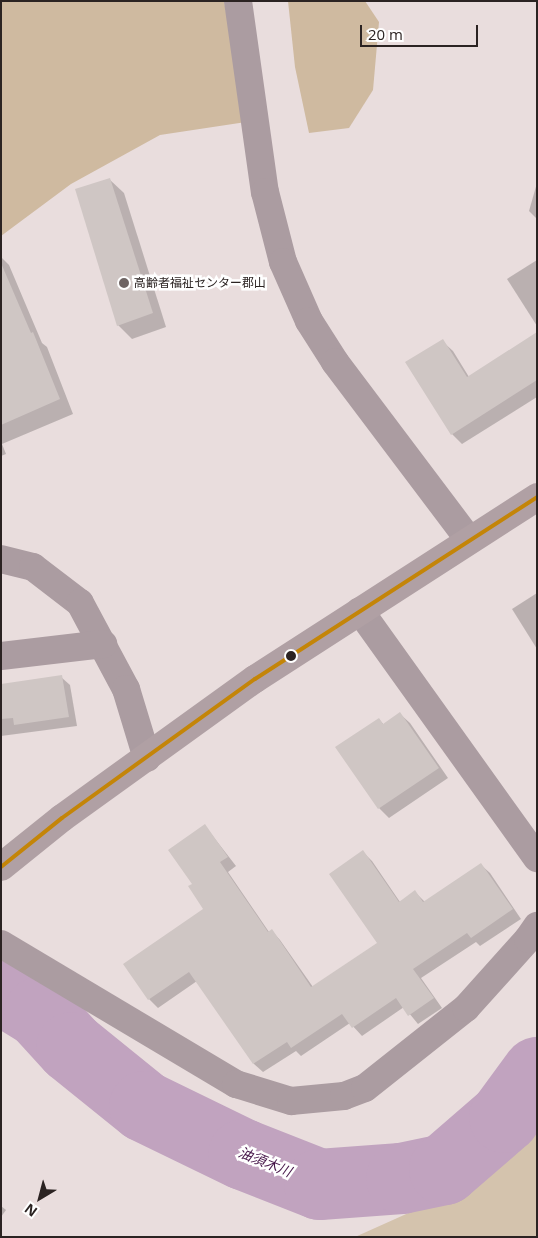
<!DOCTYPE html>
<meta charset="utf-8">
<style>
body{margin:0}
#map{position:relative;width:538px;height:1238px;overflow:hidden;background:#e9dddd;font-family:"Open Sans","Noto Sans JP",sans-serif}
div>[style]{position:absolute}
.green>*{inset:0;background:#d4c3ad}
.forest>*{inset:0;background:#cfbaa0}
.shadow>*{inset:0;background:#0003}
.river>*{height:71px;margin:-35.5px;padding:0 35.5px;transform-origin:35.5px;border-radius:35.5px;background:#c1a3bf}
.building>*{inset:0;background:#cfc6c4}
.minor>*{height:28px;margin:-14px;padding:0 14px;transform-origin:14px;border-radius:14px;background:#ab9ca1}
.trunk>*{height:28px;margin:-14px;padding:0 14px;transform-origin:14px;border-radius:14px;background:#b0a0a4}
.bus-1>*{height:4px;margin:-2px;padding:0 2px;transform-origin:2px;border-radius:2px;background:#c48508}
.dots>*{width:14px;height:14px;translate:-50% -50%;box-sizing:border-box;border:2px solid #fff;border-radius:50%}
span{translate:-50% -50%;white-space:nowrap;text-align:center;line-height:1.15;-webkit-text-stroke:5px #fff;paint-order:stroke}
.poi-label{font-size:12px;color:#2b2322}
.left{translate:0 -50%;text-align:left}
.water-label{font-size:14px;color:#451548;font-style:italic}
.frame{position:absolute;inset:0;border:2px solid #2b2322;pointer-events:none}
.north{position:absolute;left:15px;top:1173px;width:50px;height:50px;-webkit-text-stroke:4px #fff;paint-order:stroke;rotate:217deg;font-size:14px;font-weight:700;line-height:20px;text-align:center;color:#2b2322}
.north::after{content:'';display:block;margin:auto;width:18px;height:22px;background:#2b2322;clip-path:polygon(50% 0,100% 100%,50% 72%,0 100%)}
.scale{position:absolute;left:360px;top:25px;width:118px;height:22px;box-sizing:border-box;border:2px solid #2b2322;border-top:0;padding-left:6px;font-size:15px;line-height:18px;white-space:nowrap;color:#2b2322;-webkit-text-stroke:4px #fff;paint-order:stroke}
</style>
<div id="map">
<div class="green">
<i style="clip-path:polygon(537px 1109px,537px 1237px,355px 1237px,473px 1184px)"></i>
</div>
<div class="forest">
<i style="clip-path:polygon(1px 1px,224px 1px,246px 122px,160px 135px,71px 184px,1px 236px)"></i>
<i style="clip-path:polygon(288px 1px,365px 1px,379px 22px,373px 90px,349px 128px,309px 133px,295px 67px)"></i>
</div>
<div class="shadow">
<i style="clip-path:polygon(109px 179px,124px 193px,166px 327px,132px 339px,118px 325px)"></i>
<i style="clip-path:polygon(537px 183px,537px 219px,529px 211px)"></i>
<i style="clip-path:polygon(1px 257px,9px 265px,42px 343px,47px 347px,73px 414px,2px 444px,6px 454px,1px 456px)"></i>
<i style="clip-path:polygon(537px 260px,537px 326px,507px 279px)"></i>
<i style="clip-path:polygon(537px 334px,537px 397px,462px 444px,452px 434px,442px 341px,453px 351px,469px 377px)"></i>
<i style="clip-path:polygon(537px 593px,537px 649px,512px 609px)"></i>
<i style="clip-path:polygon(61px 677px,70px 685px,77px 726px,1px 736px,1px 686px)"></i>
<i style="clip-path:polygon(400px 714px,410px 723px,448px 778px,389px 818px,379px 808px,337px 748px,379px 719px,384px 725px)"></i>
<i style="clip-path:polygon(205px 826px,236px 866px,228px 872px,269px 932px,272px 931px,280px 940px,313px 987px,378px 943px,363px 852px,372px 861px,400px 902px,415px 892px,425px 902px,481px 865px,490px 873px,521px 919px,480px 946px,476px 942px,421px 978px,442px 1008px,418px 1024px,404px 1007px,362px 1036px,350px 1023px,301px 1056px,296px 1051px,263px 1072px,254px 1064px,197px 981px,158px 1008px,149px 999px,204px 909px,194px 884px)"></i>
<i style="clip-path:polygon(1px 1206px,6px 1210px,1px 1217px)"></i>
</div>
<div class="river">
<i style="left:1px;top:989px;width:44px;rotate:31.2deg"></i>
<i style="left:39px;top:1012px;width:47px;rotate:47.6deg"></i>
<i style="left:71px;top:1047px;width:94px;rotate:38.9deg"></i>
<i style="left:144px;top:1106px;width:110px;rotate:25.9deg"></i>
<i style="left:243px;top:1154px;width:82px;rotate:21.5deg"></i>
<i style="left:319px;top:1184px;width:82px;rotate:-4.2deg"></i>
<i style="left:401px;top:1178px;width:44px;rotate:-11.8deg"></i>
<i style="left:444px;top:1169px;width:79px;rotate:-40.9deg"></i>
<i style="left:504px;top:1117px;width:56px;rotate:-53.7deg"></i>
</div>
<div class="building">
<i style="clip-path:polygon(110px 178px,153px 313px,117px 326px,75px 189px)"></i>
<i style="clip-path:polygon(1px 263px,31px 333px,33px 332px,60px 399px,1px 425px)"></i>
<i style="clip-path:polygon(537px 332px,537px 380px,451px 435px,405px 362px,443px 339px,467px 377px)"></i>
<i style="clip-path:polygon(62px 675px,69px 717px,14px 725px,13px 718px,1px 719px,1px 684px)"></i>
<i style="clip-path:polygon(400px 712px,439px 768px,378px 809px,335px 747px,379px 718px,383px 724px)"></i>
<i style="clip-path:polygon(205px 824px,228px 857px,220px 862px,268px 932px,272px 929px,311px 987px,377px 943px,329px 874px,363px 850px,399px 902px,415px 890px,423px 902px,481px 863px,513px 909px,471px 938px,467px 933px,413px 969px,434px 998px,408px 1016px,396px 998px,352px 1028px,342px 1014px,291px 1048px,287px 1042px,253px 1064px,189px 972px,148px 1000px,123px 964px,203px 909px,188px 886px,192px 884px,168px 850px)"></i>
</div>
<div class="minor">
<i style="left:238px;top:1px;width:193px;rotate:82deg"></i>
<i style="left:265px;top:192px;width:72px;rotate:75.6deg"></i>
<i style="left:283px;top:262px;width:64px;rotate:66.2deg"></i>
<i style="left:309px;top:321px;width:49px;rotate:57.6deg"></i>
<i style="left:335px;top:362px;width:223px;rotate:53deg"></i>
<i style="left:1px;top:559px;width:33px;rotate:14deg"></i>
<i style="left:33px;top:567px;width:59px;rotate:37.5deg"></i>
<i style="left:80px;top:603px;width:98px;rotate:61.9deg"></i>
<i style="left:126px;top:689px;width:72px;rotate:73.1deg"></i>
<i style="left:360px;top:611px;width:304px;rotate:54.4deg"></i>
<i style="left:1px;top:656px;width:103px;rotate:-6.7deg"></i>
<i style="left:1px;top:944px;width:274px;rotate:30.8deg"></i>
<i style="left:236px;top:1084px;width:58px;rotate:17.2deg"></i>
<i style="left:291px;top:1101px;width:53px;rotate:-5.4deg"></i>
<i style="left:344px;top:1096px;width:22px;rotate:-21deg"></i>
<i style="left:365px;top:1088px;width:129px;rotate:-38.4deg"></i>
<i style="left:466px;top:1008px;width:93px;rotate:-48.1deg"></i>
<i style="left:528px;top:939px;width:16px;rotate:-55deg"></i>
</div>
<div class="trunk">
<i style="left:1px;top:867px;width:78px;rotate:-38.8deg"></i>
<i style="left:62px;top:818px;width:238px;rotate:-35.8deg"></i>
<i style="left:255px;top:679px;width:336px;rotate:-32.8deg"></i>
</div>
<div class="bus-1">
<i style="left:1px;top:867px;width:78px;rotate:-38.8deg"></i>
<i style="left:62px;top:818px;width:238px;rotate:-35.8deg"></i>
<i style="left:255px;top:679px;width:336px;rotate:-32.8deg"></i>
</div>
<div class="dots">
<i style="left:124px;top:283px;background:#6e6463"></i>
<i style="left:291px;top:656px;background:#2b2322"></i>
</div>
<div class="poi-label">
<span class="left" style="left:134px;top:283px">高齢者福祉センター郡山</span>
</div>
<div class="water-label">
<span style="left:265px;top:1162px;rotate:22deg">油須木川</span>
</div>
<div class="frame"></div>
<div class="north">N</div>
<div class="scale">20 m</div>
</div>
